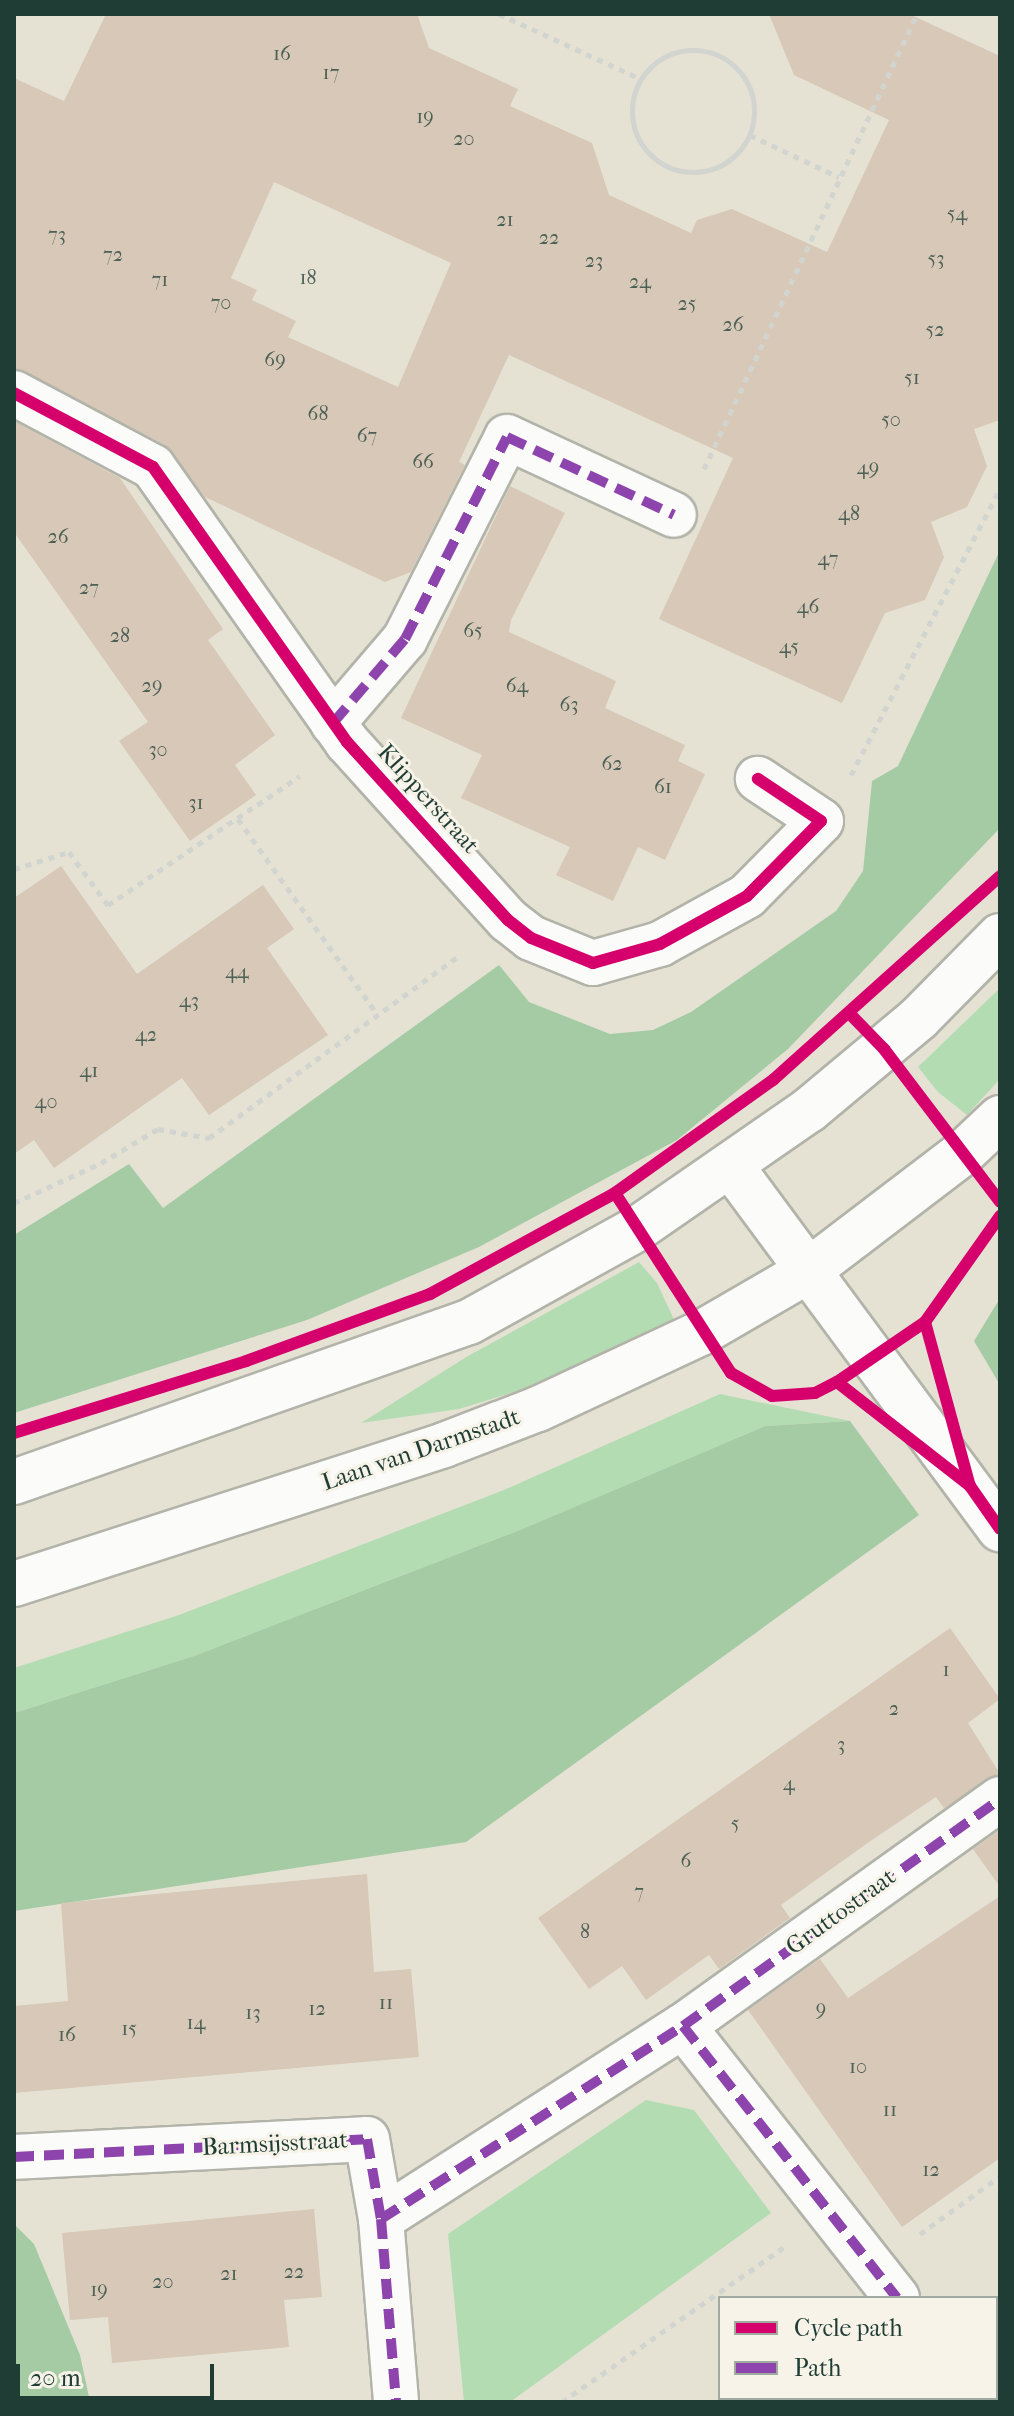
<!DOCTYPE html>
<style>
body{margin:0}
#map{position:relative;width:1014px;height:2416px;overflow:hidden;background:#e5e2d4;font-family:"IM FELL French Canon",serif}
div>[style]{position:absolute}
.green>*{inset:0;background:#b4dcb2}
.forest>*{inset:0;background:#a5cba5}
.building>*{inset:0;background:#d7c8b7}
.path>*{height:5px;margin-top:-2.5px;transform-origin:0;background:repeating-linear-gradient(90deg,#d2d4cf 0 6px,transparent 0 12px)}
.path>.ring{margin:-2.5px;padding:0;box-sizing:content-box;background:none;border:5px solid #d2d4cf;border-radius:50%}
.roads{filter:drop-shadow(2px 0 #b2b3a9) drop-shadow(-2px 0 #b2b3a9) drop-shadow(0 2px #b2b3a9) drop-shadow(0 -2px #b2b3a9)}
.pedestrian>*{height:44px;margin:-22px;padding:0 22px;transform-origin:22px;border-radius:22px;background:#fbfbf9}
.minor>*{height:44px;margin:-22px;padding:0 22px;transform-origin:22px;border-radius:22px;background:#fbfbf9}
.tertiary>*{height:44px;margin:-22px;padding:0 22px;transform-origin:22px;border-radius:22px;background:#fbfbf9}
.quiet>*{height:10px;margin-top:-5px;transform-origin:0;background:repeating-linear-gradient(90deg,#8e44ad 0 20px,transparent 0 30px)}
.cycleway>*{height:12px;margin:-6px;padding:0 6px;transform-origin:6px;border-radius:6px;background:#d6006c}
span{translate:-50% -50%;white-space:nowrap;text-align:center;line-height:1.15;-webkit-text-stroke:6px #f7f3e8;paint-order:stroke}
.number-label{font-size:20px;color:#4d6055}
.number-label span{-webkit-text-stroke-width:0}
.street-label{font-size:24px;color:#1f3d34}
.frame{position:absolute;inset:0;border:16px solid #1f3d34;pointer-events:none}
.legend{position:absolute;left:718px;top:2296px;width:280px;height:104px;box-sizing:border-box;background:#f7f3e8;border:2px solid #a1aaa0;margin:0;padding:10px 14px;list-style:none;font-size:24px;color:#1f3d34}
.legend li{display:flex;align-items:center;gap:16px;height:40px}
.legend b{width:40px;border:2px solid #a1aaa0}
.scale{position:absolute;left:16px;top:2364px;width:198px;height:36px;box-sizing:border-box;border:4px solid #1f3d34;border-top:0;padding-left:10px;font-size:24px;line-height:28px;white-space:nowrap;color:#1f3d34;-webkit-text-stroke:6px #f7f3e8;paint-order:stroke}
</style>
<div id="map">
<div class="green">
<i style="clip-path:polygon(1000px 988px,1000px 1079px,967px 1115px,938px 1092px,918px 1067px)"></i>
<i style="clip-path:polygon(639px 1262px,657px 1283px,678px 1328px,559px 1378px,459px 1409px,361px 1423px,468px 1356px)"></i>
<i style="clip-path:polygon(720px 1394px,850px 1421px,765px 1426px,520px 1530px,194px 1656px,14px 1713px,14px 1668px,179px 1615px,504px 1490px)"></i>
<i style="clip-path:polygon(646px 2100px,694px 2110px,771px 2213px,510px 2402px,464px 2402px,448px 2234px)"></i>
</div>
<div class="forest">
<i style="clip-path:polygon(1000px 550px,1000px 828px,788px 1049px,677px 1140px,479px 1247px,307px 1320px,14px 1413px,14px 1235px,129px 1164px,163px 1208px,499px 965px,529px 1002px,610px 1034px,653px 1030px,691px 1012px,836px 911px,863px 871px,872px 781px,898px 766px)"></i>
<i style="clip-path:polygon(1000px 1298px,1000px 1385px,974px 1341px)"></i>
<i style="clip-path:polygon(850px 1421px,919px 1515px,466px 1842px,14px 1911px,14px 1713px,194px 1656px,520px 1530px,765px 1426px)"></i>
<i style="clip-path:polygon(14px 2224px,34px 2244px,80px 2355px,90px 2402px,14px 2402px)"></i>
</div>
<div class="building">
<i style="clip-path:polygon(evenodd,106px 14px,417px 14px,429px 48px,518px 89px,510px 106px,592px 143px,609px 195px,691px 233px,697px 220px,732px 209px,827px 252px,889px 120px,794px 75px,769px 14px,909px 14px,1000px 56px,1000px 420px,974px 429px,987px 466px,967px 507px,931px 522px,944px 557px,925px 600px,885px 613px,842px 703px,659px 619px,733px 458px,509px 355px,459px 462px,465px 465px,411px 572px,385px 582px,205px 497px,165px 445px,14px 368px,14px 78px,64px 101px,106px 14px,274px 182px,451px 263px,398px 387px,288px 337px,296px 321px,252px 300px,257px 290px,231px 278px,274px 182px)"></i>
<i style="clip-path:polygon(14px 421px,120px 478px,223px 629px,208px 640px,275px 735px,235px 765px,256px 795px,190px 841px,119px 741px,148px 722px,14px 532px)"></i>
<i style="clip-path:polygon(510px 486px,565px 513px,511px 620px,509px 632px,616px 681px,605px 708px,685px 745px,678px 761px,705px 774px,665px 860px,638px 847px,613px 901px,556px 875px,570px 847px,461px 798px,482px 755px,401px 718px)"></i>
<i style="clip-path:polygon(61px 866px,137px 974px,263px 885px,294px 929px,267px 948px,328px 1035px,209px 1115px,182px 1078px,54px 1168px,34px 1140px,14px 1154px,14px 898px)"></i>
<i style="clip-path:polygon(950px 1628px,1000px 1699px,968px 1723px,1000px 1774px,944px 1808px,936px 1797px,869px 1842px,781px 1905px,790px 1918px,719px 1969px,709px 1955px,646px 2000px,622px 1966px,589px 1989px,538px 1918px)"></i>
<i style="clip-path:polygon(1000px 1830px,1000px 1887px,973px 1849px)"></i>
<i style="clip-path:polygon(367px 1874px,374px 1972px,411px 1969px,419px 2057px,14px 2093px,14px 2006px,68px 2001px,61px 1903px)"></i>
<i style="clip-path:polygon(1000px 1896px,1000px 2158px,902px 2227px,748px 2010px,820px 1959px,848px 1998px)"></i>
<i style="clip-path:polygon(314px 2209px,322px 2297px,284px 2300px,289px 2347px,112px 2363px,108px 2317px,70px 2320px,62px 2233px)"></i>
</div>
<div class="path">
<i style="left:499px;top:14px;width:156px;rotate:24.6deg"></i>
<i class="ring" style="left:632px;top:50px;width:117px;height:117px"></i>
<i style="left:750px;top:135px;width:98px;rotate:25.3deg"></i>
<i style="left:704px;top:469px;width:502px;rotate:-64.91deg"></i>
<i style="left:851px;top:775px;width:322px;rotate:-62.5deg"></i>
<i style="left:238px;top:819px;width:239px;rotate:54.5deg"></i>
<i style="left:14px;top:869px;width:58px;rotate:-17.2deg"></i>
<i style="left:69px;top:852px;width:66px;rotate:53.7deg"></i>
<i style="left:108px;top:905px;width:231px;rotate:-33.9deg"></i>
<i style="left:14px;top:1203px;width:96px;rotate:-24.7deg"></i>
<i style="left:101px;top:1163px;width:66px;rotate:-30.8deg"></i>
<i style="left:158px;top:1129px;width:52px;rotate:10deg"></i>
<i style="left:209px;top:1138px;width:312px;rotate:-36.1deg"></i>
<i style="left:920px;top:2234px;width:99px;rotate:-35.9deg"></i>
<i style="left:562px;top:2402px;width:273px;rotate:-34.9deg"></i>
</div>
<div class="roads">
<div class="pedestrian">
<i style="left:683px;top:2026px;width:390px;rotate:-35.6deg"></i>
</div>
<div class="minor">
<i style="left:14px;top:393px;width:157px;rotate:28deg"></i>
<i style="left:153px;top:467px;width:337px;rotate:54.8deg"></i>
<i style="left:347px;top:742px;width:240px;rotate:47.9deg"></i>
<i style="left:508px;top:920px;width:29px;rotate:38deg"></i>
<i style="left:531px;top:938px;width:67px;rotate:22deg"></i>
<i style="left:593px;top:963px;width:70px;rotate:-15.8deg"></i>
<i style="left:660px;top:944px;width:99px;rotate:-28.9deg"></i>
<i style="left:747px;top:896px;width:105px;rotate:-45.4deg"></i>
<i style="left:821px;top:821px;width:76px;rotate:-146.3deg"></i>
<i style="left:333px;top:723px;width:111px;rotate:-49.4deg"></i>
<i style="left:405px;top:639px;width:226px;rotate:-63.2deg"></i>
<i style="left:507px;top:437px;width:184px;rotate:25deg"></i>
<i style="left:14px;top:2157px;width:353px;rotate:-2.9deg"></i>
<i style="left:367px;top:2139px;width:81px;rotate:80.1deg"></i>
<i style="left:381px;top:2219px;width:184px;rotate:85.3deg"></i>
<i style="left:381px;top:2219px;width:358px;rotate:-32.6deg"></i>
<i style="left:683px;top:2026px;width:346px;rotate:51.8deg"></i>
<i style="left:996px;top:2385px;width:6px;rotate:51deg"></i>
</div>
<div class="tertiary">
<i style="left:731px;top:1166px;width:452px;rotate:53.5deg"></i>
<i style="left:14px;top:1482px;width:482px;rotate:-19.4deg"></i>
<i style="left:469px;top:1322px;width:192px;rotate:-29deg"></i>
<i style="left:637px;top:1229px;width:209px;rotate:-34.7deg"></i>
<i style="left:809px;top:1110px;width:143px;rotate:-39.9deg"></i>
<i style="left:919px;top:1018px;width:115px;rotate:-45.4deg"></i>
<i style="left:14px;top:1584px;width:452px;rotate:-17.9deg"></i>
<i style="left:444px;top:1445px;width:101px;rotate:-21deg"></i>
<i style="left:538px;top:1409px;width:180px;rotate:-25deg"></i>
<i style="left:701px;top:1333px;width:124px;rotate:-30.1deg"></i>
<i style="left:808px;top:1271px;width:195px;rotate:-37.3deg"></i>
<i style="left:963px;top:1153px;width:51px;rotate:-43.4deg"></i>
</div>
</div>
<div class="quiet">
<i style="left:333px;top:723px;width:111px;rotate:-49.4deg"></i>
<i style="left:405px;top:639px;width:226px;rotate:-63.2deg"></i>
<i style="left:507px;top:437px;width:184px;rotate:25deg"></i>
<i style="left:683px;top:2026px;width:346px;rotate:51.8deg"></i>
<i style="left:14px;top:2157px;width:353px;rotate:-2.9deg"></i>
<i style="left:367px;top:2139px;width:81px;rotate:80.1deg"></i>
<i style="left:381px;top:2219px;width:184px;rotate:85.3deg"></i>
<i style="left:381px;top:2219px;width:358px;rotate:-32.6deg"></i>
<i style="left:683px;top:2026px;width:390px;rotate:-35.6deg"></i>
<i style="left:996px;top:2385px;width:6px;rotate:51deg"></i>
</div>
<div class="cycleway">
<i style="left:14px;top:393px;width:157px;rotate:28deg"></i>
<i style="left:153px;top:467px;width:337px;rotate:54.8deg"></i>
<i style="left:347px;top:742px;width:240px;rotate:47.9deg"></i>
<i style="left:508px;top:920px;width:29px;rotate:38deg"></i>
<i style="left:531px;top:938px;width:67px;rotate:22deg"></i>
<i style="left:593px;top:963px;width:70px;rotate:-15.8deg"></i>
<i style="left:660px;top:944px;width:99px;rotate:-28.9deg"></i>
<i style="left:747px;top:896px;width:105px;rotate:-45.4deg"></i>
<i style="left:821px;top:821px;width:76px;rotate:-146.3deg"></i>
<i style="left:850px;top:1014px;width:49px;rotate:45.8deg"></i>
<i style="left:884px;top:1049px;width:192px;rotate:52.8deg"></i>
<i style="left:615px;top:1193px;width:214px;rotate:57.2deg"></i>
<i style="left:731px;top:1373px;width:47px;rotate:29.3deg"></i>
<i style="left:772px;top:1396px;width:43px;rotate:-4deg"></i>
<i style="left:815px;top:1393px;width:25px;rotate:-27deg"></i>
<i style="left:837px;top:1382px;width:169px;rotate:38deg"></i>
<i style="left:970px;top:1486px;width:52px;rotate:55.1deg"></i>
<i style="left:925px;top:1322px;width:170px;rotate:74.7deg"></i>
<i style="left:837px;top:1382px;width:107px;rotate:-34.3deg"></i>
<i style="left:925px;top:1322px;width:130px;rotate:-54.7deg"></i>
<i style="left:14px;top:1433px;width:243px;rotate:-17.2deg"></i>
<i style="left:246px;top:1361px;width:196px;rotate:-20deg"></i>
<i style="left:430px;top:1294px;width:211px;rotate:-28.6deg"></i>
<i style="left:615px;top:1193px;width:194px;rotate:-35.6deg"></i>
<i style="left:773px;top:1080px;width:305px;rotate:-41.9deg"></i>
</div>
<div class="number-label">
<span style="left:282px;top:53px">16</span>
<span style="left:331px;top:72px">17</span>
<span style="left:425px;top:116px">19</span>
<span style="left:464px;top:138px">20</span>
<span style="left:957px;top:213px">54</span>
<span style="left:505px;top:219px">21</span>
<span style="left:57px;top:234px">73</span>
<span style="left:549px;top:237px">22</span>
<span style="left:113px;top:254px">72</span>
<span style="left:936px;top:258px">53</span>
<span style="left:594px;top:260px">23</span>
<span style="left:308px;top:277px">18</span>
<span style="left:160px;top:279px">71</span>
<span style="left:640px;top:281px">24</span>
<span style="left:221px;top:302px">70</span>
<span style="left:687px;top:303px">25</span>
<span style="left:733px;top:324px">26</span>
<span style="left:935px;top:329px">52</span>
<span style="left:275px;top:359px">69</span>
<span style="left:912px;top:377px">51</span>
<span style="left:318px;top:413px">68</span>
<span style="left:891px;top:419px">50</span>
<span style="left:367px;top:435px">67</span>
<span style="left:423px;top:461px">66</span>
<span style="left:868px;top:467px">49</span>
<span style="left:849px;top:513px">48</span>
<span style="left:58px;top:536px">26</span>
<span style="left:828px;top:558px">47</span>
<span style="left:89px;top:587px">27</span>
<span style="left:808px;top:606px">46</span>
<span style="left:473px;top:630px">65</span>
<span style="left:120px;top:635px">28</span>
<span style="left:789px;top:646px">45</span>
<span style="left:152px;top:685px">29</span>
<span style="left:517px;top:685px">64</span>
<span style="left:569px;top:704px">63</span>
<span style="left:158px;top:749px">30</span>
<span style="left:612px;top:763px">62</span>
<span style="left:663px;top:786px">61</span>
<span style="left:196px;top:802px">31</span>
<span style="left:237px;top:971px">44</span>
<span style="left:189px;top:1000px">43</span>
<span style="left:146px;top:1034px">42</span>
<span style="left:89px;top:1070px">41</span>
<span style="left:46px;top:1101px">40</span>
<span style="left:946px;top:1669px">1</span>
<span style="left:894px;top:1708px">2</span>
<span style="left:841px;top:1744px">3</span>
<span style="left:789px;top:1783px">4</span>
<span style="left:735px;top:1823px">5</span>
<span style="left:686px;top:1860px">6</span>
<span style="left:639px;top:1891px">7</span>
<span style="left:585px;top:1931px">8</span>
<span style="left:386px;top:2002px">11</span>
<span style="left:317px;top:2008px">12</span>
<span style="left:821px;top:2008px">9</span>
<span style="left:253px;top:2012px">13</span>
<span style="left:196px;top:2022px">14</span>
<span style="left:129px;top:2028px">15</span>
<span style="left:67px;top:2034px">16</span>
<span style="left:858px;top:2066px">10</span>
<span style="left:890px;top:2109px">11</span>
<span style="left:931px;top:2169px">12</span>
<span style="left:294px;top:2271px">22</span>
<span style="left:229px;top:2273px">21</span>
<span style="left:163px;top:2281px">20</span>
<span style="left:99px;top:2289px">19</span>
</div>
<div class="street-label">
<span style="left:428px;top:799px;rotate:48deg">Klipperstraat</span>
<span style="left:421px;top:1450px;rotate:-19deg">Laan van Darmstadt</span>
<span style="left:841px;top:1912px;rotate:-36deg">Gruttostraat</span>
<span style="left:275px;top:2144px;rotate:-3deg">Barmsijsstraat</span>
</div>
<div class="frame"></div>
<ul class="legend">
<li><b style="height:10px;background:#d6006c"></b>Cycle path</li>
<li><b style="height:10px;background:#8e44ad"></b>Path</li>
</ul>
<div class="scale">20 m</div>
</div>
